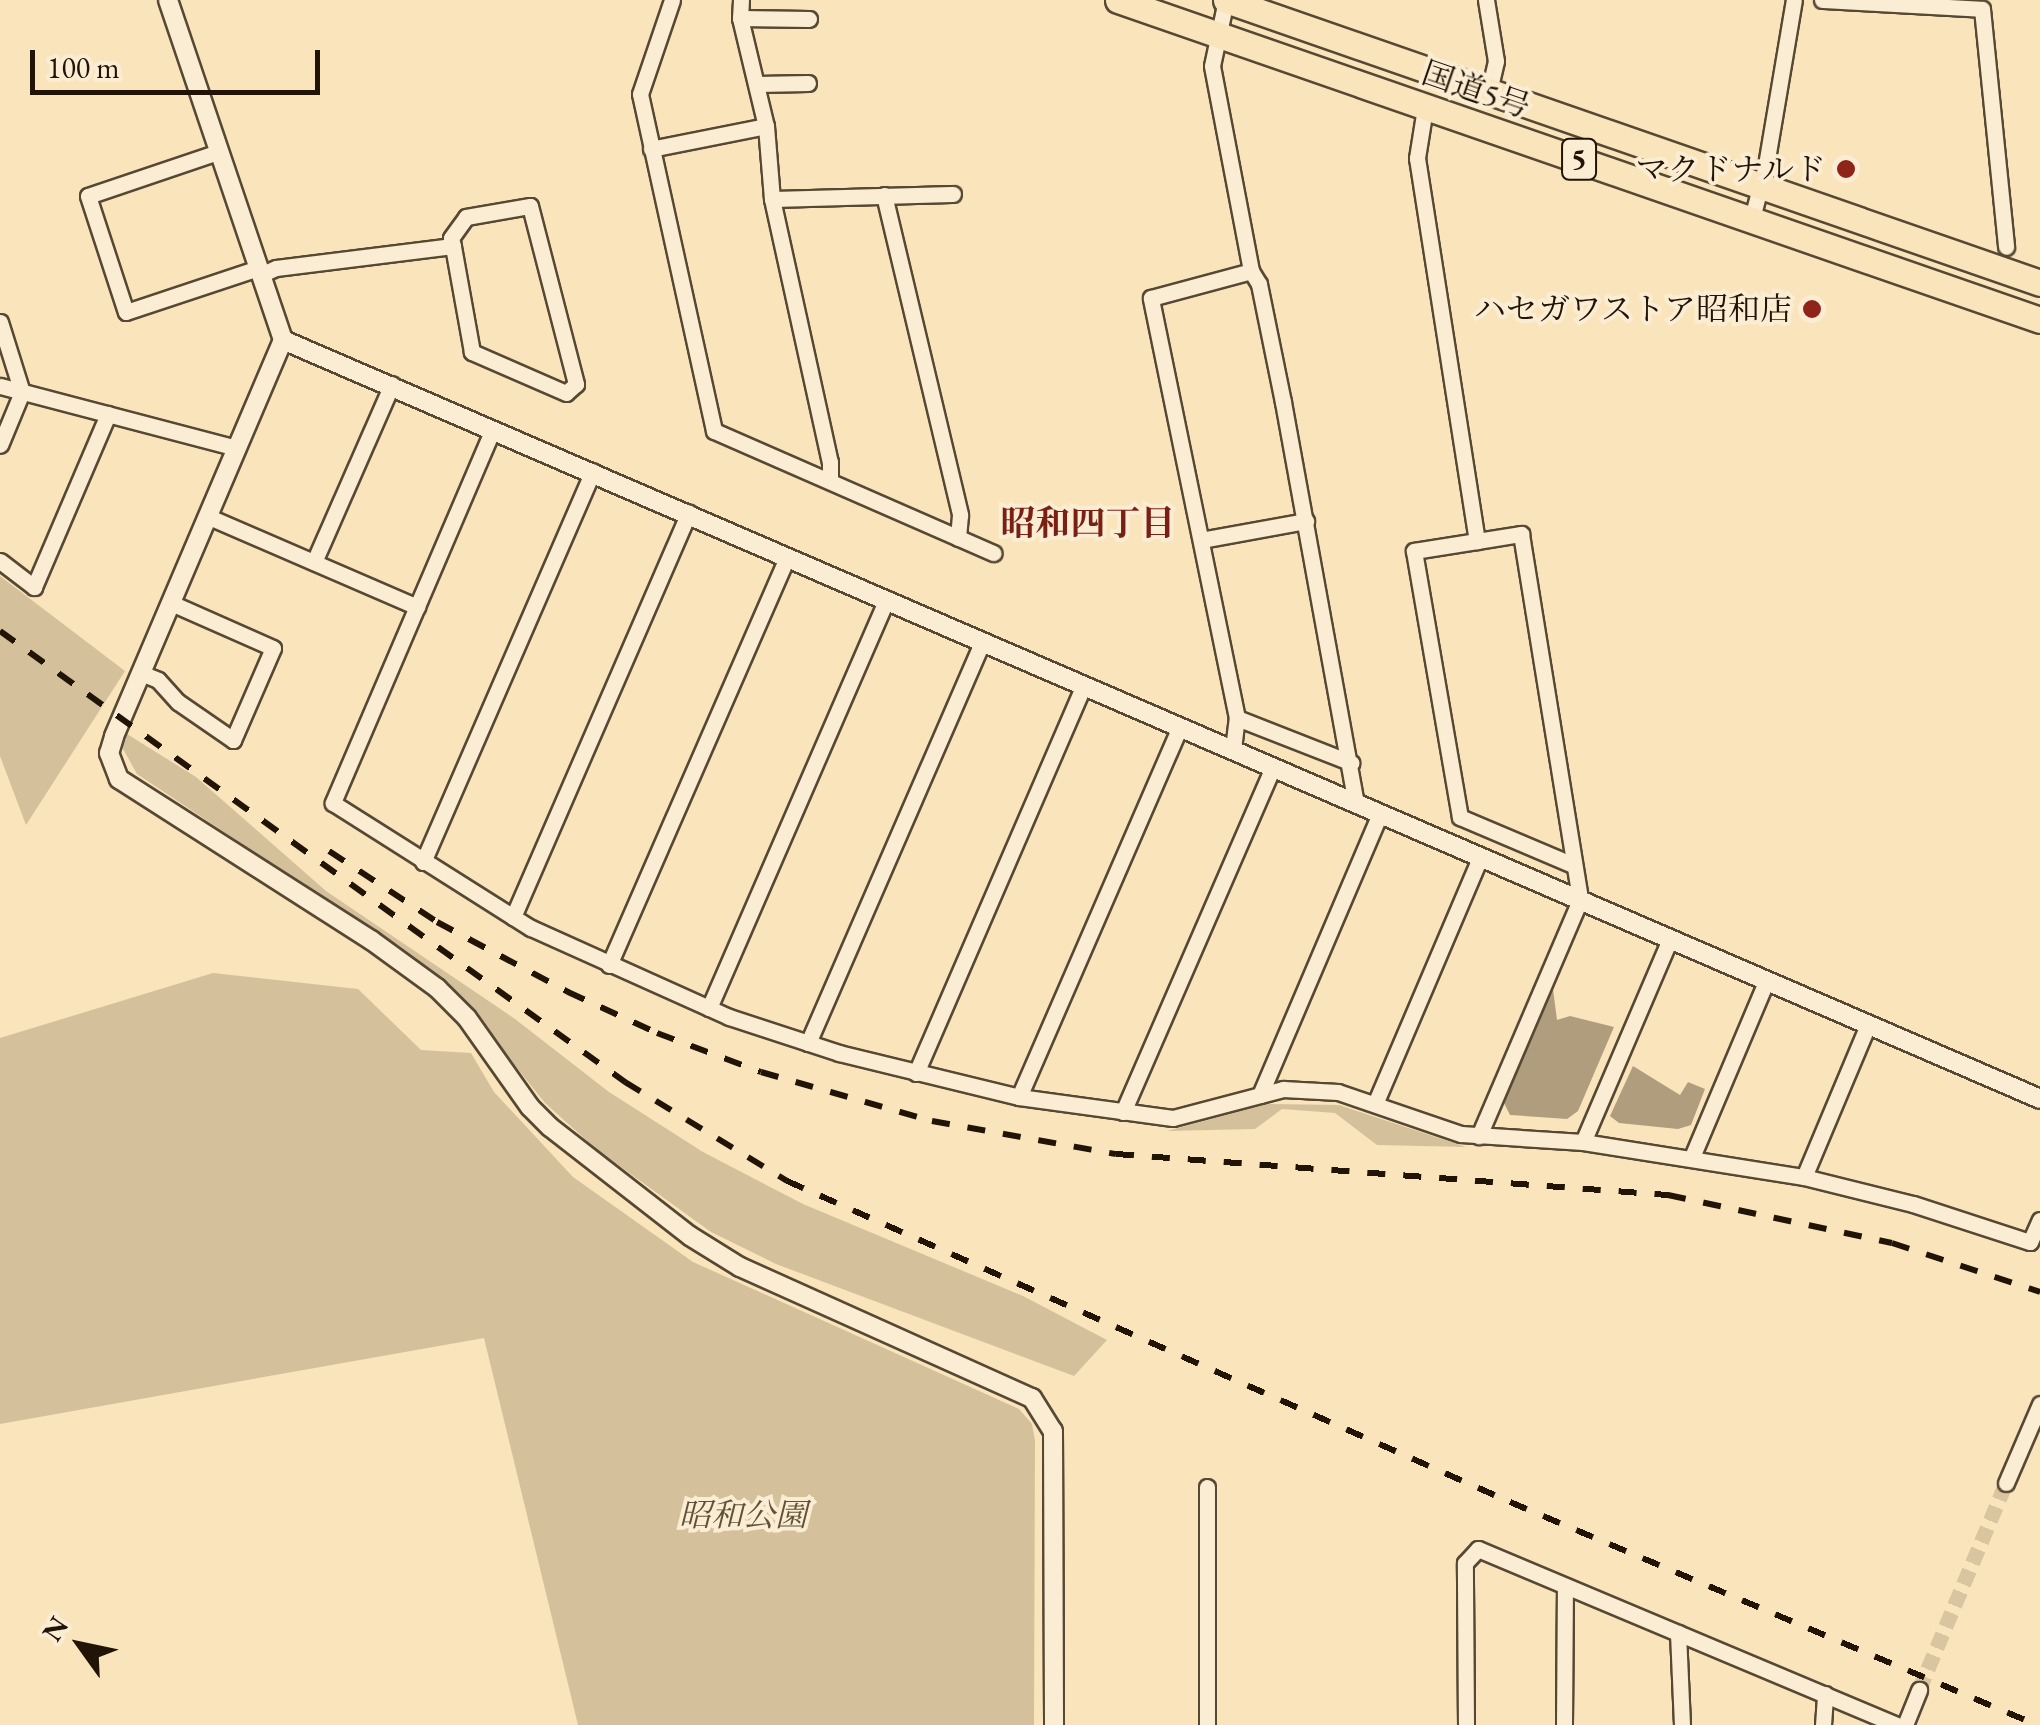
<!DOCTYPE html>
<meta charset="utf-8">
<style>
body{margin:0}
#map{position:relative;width:2040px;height:1725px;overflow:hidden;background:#f9e4bb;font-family:"EB Garamond","Noto Serif JP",serif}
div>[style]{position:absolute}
.green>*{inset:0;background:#d4c19c}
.water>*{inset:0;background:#b09d7d}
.minor-tunnel>*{height:15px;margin-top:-7.5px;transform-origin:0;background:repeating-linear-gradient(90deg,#d9c5a0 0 15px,transparent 0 23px)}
.roads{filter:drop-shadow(2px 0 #574833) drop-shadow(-2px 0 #574833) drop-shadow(0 2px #574833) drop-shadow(0 -2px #574833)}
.minor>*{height:15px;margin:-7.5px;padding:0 7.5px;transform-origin:7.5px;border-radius:7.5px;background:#fbedd3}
.tertiary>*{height:18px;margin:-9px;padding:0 9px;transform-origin:9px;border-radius:9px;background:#fbedd3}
.trunk>*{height:25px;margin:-12.5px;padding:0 12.5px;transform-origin:12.5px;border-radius:12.5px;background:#f9e4bb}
.rail>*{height:6px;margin-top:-3px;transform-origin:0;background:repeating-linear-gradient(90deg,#211406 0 18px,transparent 0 36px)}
.dots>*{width:28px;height:28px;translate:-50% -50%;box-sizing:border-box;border:5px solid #fbedd3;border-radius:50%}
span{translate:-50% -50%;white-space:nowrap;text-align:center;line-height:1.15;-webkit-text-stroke:8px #fbedd3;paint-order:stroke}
.shield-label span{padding:2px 8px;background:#fbedd3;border:2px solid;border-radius:8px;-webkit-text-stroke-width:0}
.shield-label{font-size:30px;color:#211406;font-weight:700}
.street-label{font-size:32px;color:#211406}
.poi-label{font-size:32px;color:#211406}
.right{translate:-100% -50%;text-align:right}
.park-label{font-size:32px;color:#60513a;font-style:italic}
.neighbourhood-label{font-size:35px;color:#7a1f14;font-weight:700}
.north{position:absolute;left:30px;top:1595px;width:100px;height:100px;-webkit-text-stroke:8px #fbedd3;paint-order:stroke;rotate:303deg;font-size:28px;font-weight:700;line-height:40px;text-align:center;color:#211406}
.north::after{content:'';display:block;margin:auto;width:35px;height:45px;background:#211406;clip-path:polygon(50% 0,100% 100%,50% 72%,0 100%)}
.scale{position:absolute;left:30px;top:50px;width:290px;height:45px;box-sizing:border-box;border:5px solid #211406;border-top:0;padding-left:12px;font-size:30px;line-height:35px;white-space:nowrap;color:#211406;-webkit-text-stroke:8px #fbedd3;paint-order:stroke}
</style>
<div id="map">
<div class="green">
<i style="clip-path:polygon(0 576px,125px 671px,26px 825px,0 756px)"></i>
<i style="clip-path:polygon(127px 734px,196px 777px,326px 891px,515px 1019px,609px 1092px,703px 1152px,803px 1204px,1023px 1296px,1107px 1340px,1074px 1376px,776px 1264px,711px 1232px,596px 1149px,545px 1103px,462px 1000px,388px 941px,137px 774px,122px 747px)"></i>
<i style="clip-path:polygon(213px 973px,358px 989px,421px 1050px,471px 1053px,494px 1092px,573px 1177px,693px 1262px,1019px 1409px,1032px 1424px,1035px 1440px,1034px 1725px,578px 1725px,484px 1338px,0 1424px,0 1038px)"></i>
<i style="clip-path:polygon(1268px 1104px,1339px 1105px,1466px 1147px,1377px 1145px,1335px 1113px,1282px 1109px,1255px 1129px,1167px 1131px)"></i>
</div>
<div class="water">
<i style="clip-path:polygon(1553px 989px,1557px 1020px,1570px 1016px,1614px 1027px,1578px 1111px,1567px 1119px,1510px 1115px,1504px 1103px)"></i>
<i style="clip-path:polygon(1633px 1066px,1680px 1095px,1688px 1082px,1705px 1089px,1691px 1125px,1678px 1129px,1619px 1123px,1610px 1116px)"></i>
</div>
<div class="minor-tunnel">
<i style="left:1919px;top:1690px;width:225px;rotate:-67.2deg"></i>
</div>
<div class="roads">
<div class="minor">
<i style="left:672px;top:0;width:99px;rotate:108.8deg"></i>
<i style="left:640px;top:94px;width:345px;rotate:77.6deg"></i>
<i style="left:714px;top:431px;width:305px;rotate:23.6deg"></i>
<i style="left:741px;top:0;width:18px;rotate:93deg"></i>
<i style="left:740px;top:18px;width:111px;rotate:76.5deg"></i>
<i style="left:766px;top:126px;width:73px;rotate:85.3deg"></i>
<i style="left:772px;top:199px;width:269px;rotate:77.6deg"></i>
<i style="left:830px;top:462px;width:19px;rotate:90deg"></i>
<i style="left:1226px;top:0;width:67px;rotate:102deg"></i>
<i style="left:1212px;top:66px;width:209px;rotate:79.2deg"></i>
<i style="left:1251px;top:271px;width:15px;rotate:58deg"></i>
<i style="left:1259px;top:284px;width:120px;rotate:78.5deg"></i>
<i style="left:1283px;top:402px;width:408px;rotate:79.7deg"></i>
<i style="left:1486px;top:0;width:62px;rotate:80.7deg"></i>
<i style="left:1496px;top:61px;width:32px;rotate:103deg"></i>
<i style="left:1822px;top:0;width:160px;rotate:3.2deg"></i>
<i style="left:1982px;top:9px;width:239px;rotate:84.2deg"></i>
<i style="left:740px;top:18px;width:69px;rotate:0.8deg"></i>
<i style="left:757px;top:84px;width:51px;rotate:-1.1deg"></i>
<i style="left:1425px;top:108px;width:51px;rotate:99.1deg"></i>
<i style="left:1417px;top:158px;width:388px;rotate:81.1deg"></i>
<i style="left:1477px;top:541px;width:45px;rotate:-9deg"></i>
<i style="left:1521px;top:534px;width:371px;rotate:80.8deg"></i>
<i style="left:1580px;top:900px;width:257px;rotate:113.2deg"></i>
<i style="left:651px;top:149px;width:117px;rotate:-11.3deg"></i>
<i style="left:218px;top:152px;width:137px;rotate:161.3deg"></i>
<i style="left:88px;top:196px;width:122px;rotate:71.9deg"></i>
<i style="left:126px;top:312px;width:139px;rotate:-18.4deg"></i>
<i style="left:884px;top:195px;width:329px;rotate:76.6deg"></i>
<i style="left:960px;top:515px;width:23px;rotate:95deg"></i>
<i style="left:772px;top:199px;width:181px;rotate:-1.6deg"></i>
<i style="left:1752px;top:218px;width:55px;rotate:-75.2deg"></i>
<i style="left:1766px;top:165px;width:167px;rotate:-80.4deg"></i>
<i style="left:260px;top:275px;width:17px;rotate:-24deg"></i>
<i style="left:276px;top:268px;width:178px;rotate:-7.1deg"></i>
<i style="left:453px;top:246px;width:8px;rotate:-104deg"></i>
<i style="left:451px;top:238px;width:26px;rotate:-54deg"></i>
<i style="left:466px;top:217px;width:65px;rotate:-9.8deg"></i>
<i style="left:530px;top:206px;width:184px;rotate:75.5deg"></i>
<i style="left:576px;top:384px;width:13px;rotate:138deg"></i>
<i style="left:566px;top:393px;width:103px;rotate:-156.4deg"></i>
<i style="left:472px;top:352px;width:108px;rotate:-100.2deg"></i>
<i style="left:0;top:322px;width:73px;rotate:72.6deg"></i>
<i style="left:22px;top:392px;width:57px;rotate:112.5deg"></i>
<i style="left:0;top:386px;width:245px;rotate:14.7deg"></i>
<i style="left:493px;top:429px;width:407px;rotate:113.2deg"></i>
<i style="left:333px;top:803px;width:234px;rotate:32.3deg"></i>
<i style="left:531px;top:928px;width:217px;rotate:24.2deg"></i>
<i style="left:729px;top:1017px;width:116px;rotate:18.1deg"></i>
<i style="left:839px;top:1053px;width:185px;rotate:13.7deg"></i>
<i style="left:1019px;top:1097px;width:155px;rotate:7.8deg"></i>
<i style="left:1173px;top:1118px;width:114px;rotate:-14.8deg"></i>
<i style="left:1283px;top:1089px;width:55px;rotate:3.1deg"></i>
<i style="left:1338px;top:1092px;width:130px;rotate:18.9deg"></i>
<i style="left:1461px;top:1134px;width:122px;rotate:3.8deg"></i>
<i style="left:1583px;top:1142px;width:224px;rotate:9deg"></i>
<i style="left:1804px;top:1177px;width:112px;rotate:13.9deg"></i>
<i style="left:1913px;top:1204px;width:123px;rotate:18deg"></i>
<i style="left:2030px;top:1242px;width:24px;rotate:-66deg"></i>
<i style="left:207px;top:516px;width:229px;rotate:23.4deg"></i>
<i style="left:1201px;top:540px;width:107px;rotate:-10.3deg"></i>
<i style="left:1477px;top:541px;width:64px;rotate:171deg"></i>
<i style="left:1414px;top:551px;width:270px;rotate:80.2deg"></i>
<i style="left:1460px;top:817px;width:123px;rotate:23deg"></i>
<i style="left:0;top:561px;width:43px;rotate:37.4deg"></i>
<i style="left:34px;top:587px;width:188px;rotate:-66.8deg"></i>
<i style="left:314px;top:562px;width:194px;rotate:-66.3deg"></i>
<i style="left:141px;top:673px;width:18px;rotate:22deg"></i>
<i style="left:158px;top:680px;width:30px;rotate:48deg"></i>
<i style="left:178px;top:702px;width:67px;rotate:34.6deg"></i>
<i style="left:233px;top:740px;width:100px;rotate:-66.5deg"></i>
<i style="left:273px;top:648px;width:111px;rotate:-156.2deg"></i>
<i style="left:1237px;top:718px;width:123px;rotate:21.4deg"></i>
<i style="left:1233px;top:749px;width:31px;rotate:-83deg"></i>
<i style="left:1237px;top:718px;width:429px;rotate:-101.6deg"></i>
<i style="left:1151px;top:298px;width:104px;rotate:-15.1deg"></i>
<i style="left:423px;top:862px;width:426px;rotate:-66.5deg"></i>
<i style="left:513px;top:917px;width:441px;rotate:-66.5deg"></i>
<i style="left:609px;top:965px;width:446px;rotate:-66.4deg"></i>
<i style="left:709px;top:1008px;width:446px;rotate:-66.5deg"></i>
<i style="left:808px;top:1043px;width:438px;rotate:-66.5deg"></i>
<i style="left:916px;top:1073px;width:423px;rotate:-66.6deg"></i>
<i style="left:1260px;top:1095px;width:306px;rotate:-66.9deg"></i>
<i style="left:1019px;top:1097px;width:404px;rotate:-66.5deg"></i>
<i style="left:1375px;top:1104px;width:270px;rotate:-66.9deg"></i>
<i style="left:1123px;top:1112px;width:376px;rotate:-66.5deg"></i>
<i style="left:1583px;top:1142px;width:221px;rotate:-66.8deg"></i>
<i style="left:1692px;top:1157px;width:190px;rotate:-67.1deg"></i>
<i style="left:1804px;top:1177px;width:165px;rotate:-67.2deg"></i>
<i style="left:2006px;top:1483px;width:86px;rotate:-66.7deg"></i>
<i style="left:1678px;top:1633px;width:92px;rotate:87.5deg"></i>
<i style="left:1207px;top:1725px;width:238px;rotate:-90deg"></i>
<i style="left:1466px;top:1725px;width:162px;rotate:-90.4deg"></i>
<i style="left:1465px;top:1563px;width:19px;rotate:-47deg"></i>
<i style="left:1478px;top:1549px;width:454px;rotate:22.8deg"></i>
<i style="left:1564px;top:1725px;width:139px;rotate:-89.6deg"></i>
<i style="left:1823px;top:1725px;width:31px;rotate:-86deg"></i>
<i style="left:1905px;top:1725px;width:38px;rotate:-68deg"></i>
</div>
<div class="tertiary">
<i style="left:168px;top:0;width:359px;rotate:71.3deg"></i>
<i style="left:283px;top:340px;width:431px;rotate:113.1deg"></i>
<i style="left:114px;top:737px;width:17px;rotate:107deg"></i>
<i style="left:109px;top:753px;width:28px;rotate:69deg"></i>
<i style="left:119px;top:779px;width:299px;rotate:32.6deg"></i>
<i style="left:371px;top:940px;width:82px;rotate:36deg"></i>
<i style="left:437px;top:988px;width:42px;rotate:45deg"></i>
<i style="left:467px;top:1018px;width:109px;rotate:54.7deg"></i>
<i style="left:530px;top:1107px;width:28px;rotate:45deg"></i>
<i style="left:550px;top:1127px;width:177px;rotate:37.9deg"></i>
<i style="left:690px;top:1236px;width:59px;rotate:31.8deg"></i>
<i style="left:740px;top:1267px;width:320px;rotate:24.2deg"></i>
<i style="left:1032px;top:1398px;width:39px;rotate:58deg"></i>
<i style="left:1053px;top:1431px;width:294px;rotate:89.8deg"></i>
<i style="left:283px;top:340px;width:1914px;rotate:23.36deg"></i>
</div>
<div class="trunk">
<i style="left:1118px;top:0;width:976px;rotate:19.14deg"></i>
<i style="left:1226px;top:0;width:862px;rotate:19.17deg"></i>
</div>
</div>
<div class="rail">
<i style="left:0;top:631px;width:771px;rotate:35.81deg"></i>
<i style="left:625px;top:1082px;width:190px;rotate:31.4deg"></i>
<i style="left:787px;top:1181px;width:791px;rotate:23.94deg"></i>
<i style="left:1510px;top:1502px;width:572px;rotate:22.94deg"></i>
<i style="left:329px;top:851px;width:129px;rotate:33.3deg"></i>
<i style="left:437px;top:922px;width:149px;rotate:28.1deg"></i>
<i style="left:568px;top:992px;width:98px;rotate:24.7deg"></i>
<i style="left:657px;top:1033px;width:111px;rotate:20.6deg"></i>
<i style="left:761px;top:1072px;width:178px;rotate:16deg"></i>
<i style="left:932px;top:1121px;width:187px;rotate:10.2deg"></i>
<i style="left:1116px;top:1154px;width:554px;rotate:4.25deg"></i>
<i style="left:1668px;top:1195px;width:229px;rotate:12.1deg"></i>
<i style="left:1892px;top:1243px;width:156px;rotate:18.3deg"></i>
</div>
<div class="dots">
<i style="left:1846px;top:169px;background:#8f2418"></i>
<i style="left:1812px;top:309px;background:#8f2418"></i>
</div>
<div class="shield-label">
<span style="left:1579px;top:159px">5</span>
</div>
<div class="street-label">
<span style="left:1476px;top:90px;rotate:19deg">国道5号</span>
</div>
<div class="poi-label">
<span class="right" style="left:1826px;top:169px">マクドナルド</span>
<span class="right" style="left:1792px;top:309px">ハセガワストア昭和店</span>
</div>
<div class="park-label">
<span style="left:743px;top:1515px">昭和公園</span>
</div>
<div class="neighbourhood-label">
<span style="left:1088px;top:523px">昭和四丁目</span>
</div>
<div class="north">N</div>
<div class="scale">100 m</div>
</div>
